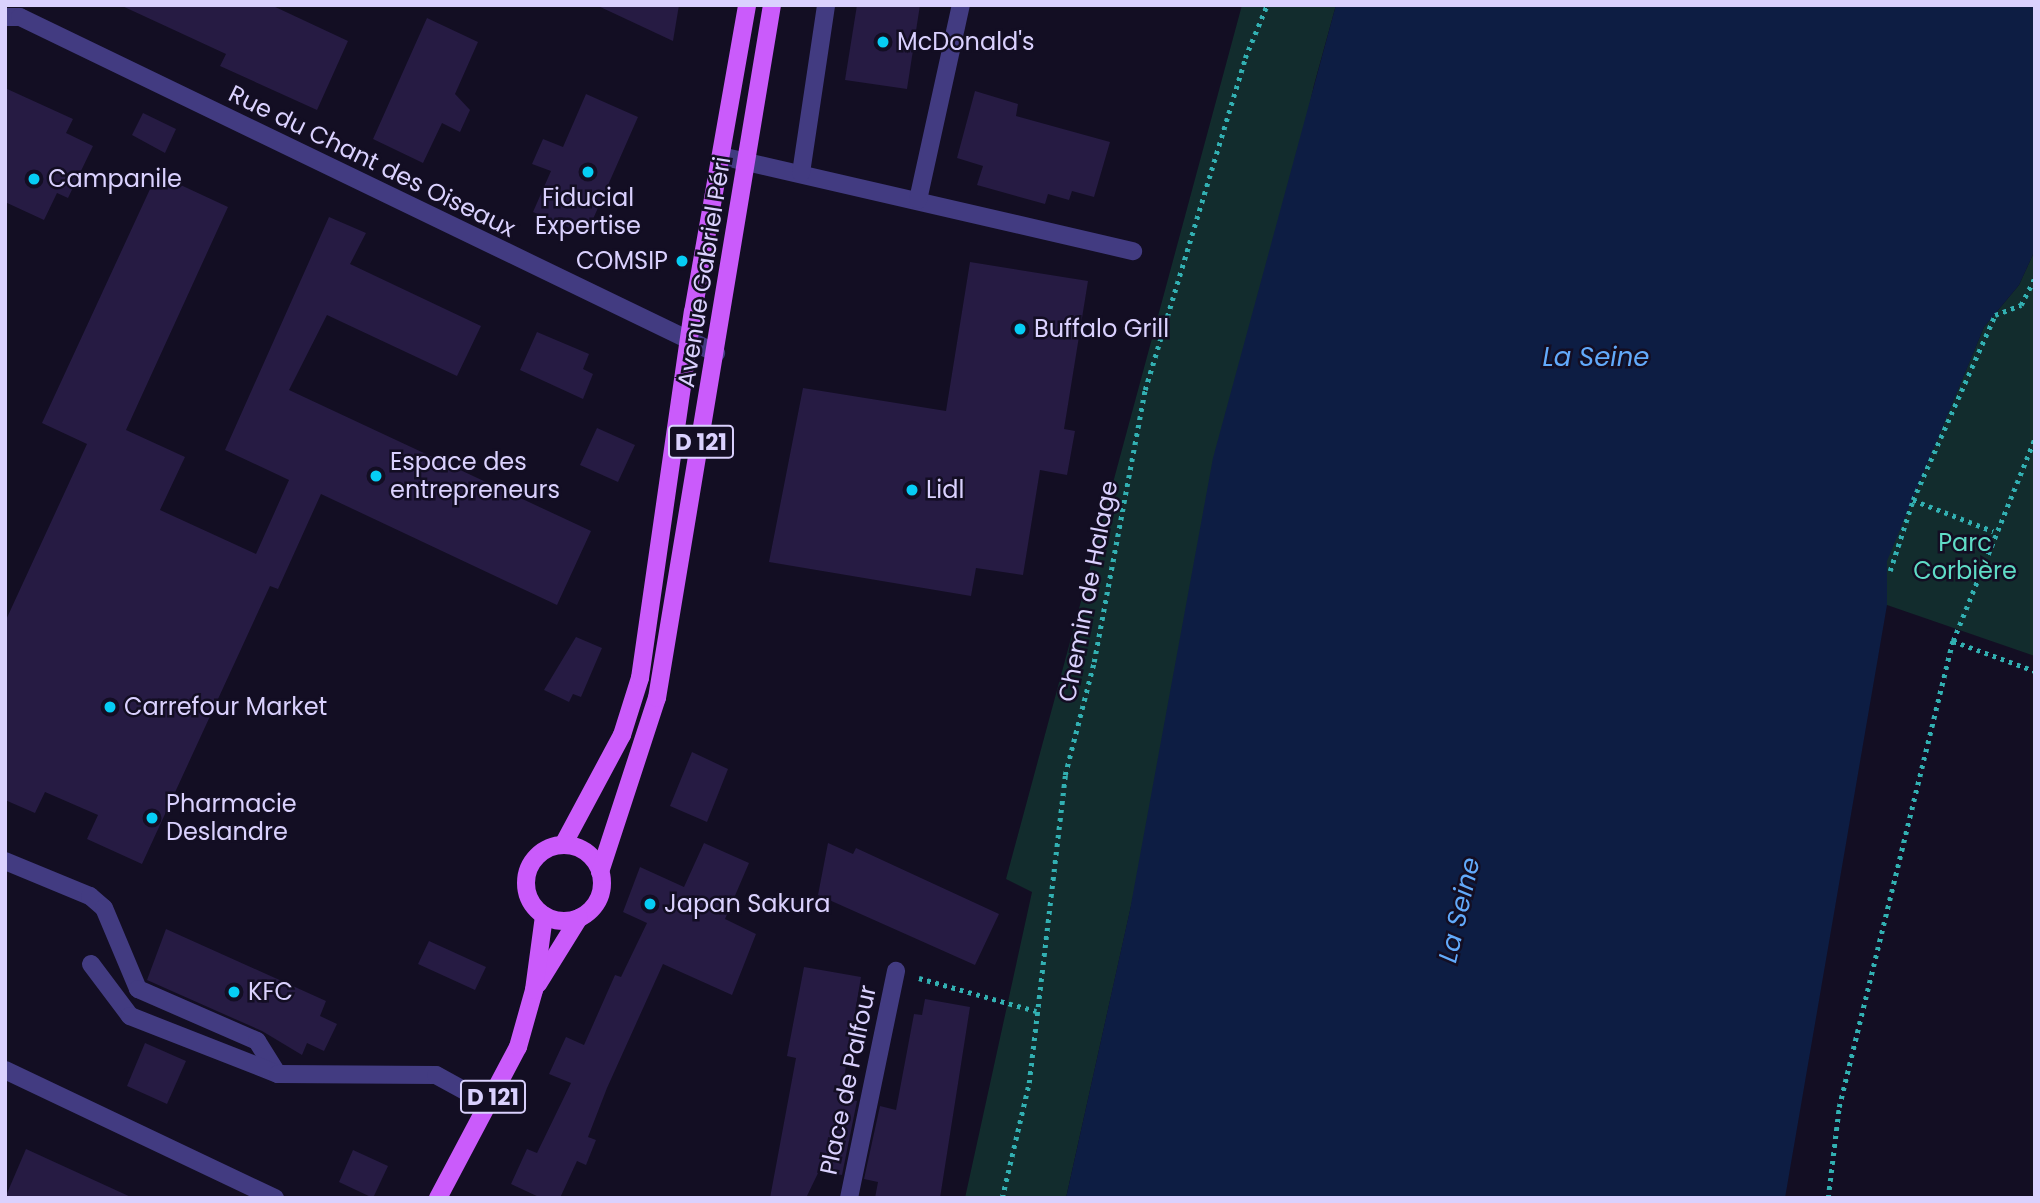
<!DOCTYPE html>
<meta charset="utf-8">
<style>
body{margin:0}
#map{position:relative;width:2040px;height:1203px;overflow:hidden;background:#130e23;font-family:Poppins,sans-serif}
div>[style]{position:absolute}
.green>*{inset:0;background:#122c2d}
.water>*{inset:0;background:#0d1d43}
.building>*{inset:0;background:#261b43}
.path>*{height:4.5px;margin-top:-2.25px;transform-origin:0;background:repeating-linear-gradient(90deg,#32b0b2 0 3.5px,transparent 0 8.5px)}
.minor>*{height:18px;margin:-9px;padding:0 9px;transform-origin:9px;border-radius:9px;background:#423b81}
.major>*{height:18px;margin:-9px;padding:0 9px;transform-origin:9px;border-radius:9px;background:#ca5bfb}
.major>.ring{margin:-9px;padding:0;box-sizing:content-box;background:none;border:18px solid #ca5bfb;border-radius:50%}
.dots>*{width:19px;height:19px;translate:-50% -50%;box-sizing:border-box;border:4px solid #130e23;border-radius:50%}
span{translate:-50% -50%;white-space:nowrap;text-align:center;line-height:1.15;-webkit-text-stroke:5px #130e23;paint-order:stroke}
.shield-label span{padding:2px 5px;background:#130e23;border:2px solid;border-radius:5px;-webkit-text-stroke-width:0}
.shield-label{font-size:23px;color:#dad1fe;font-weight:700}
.poi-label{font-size:24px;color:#dad1fe}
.left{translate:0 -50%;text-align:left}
.right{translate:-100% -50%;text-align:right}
.street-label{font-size:24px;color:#dad1fe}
.park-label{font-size:24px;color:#5fdcc6}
.water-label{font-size:26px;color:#62aafb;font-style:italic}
.frame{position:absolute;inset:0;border:7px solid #dad1fe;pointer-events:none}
</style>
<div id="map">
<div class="green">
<i style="clip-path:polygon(1242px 5px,1336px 5px,1314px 85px,1066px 1198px,965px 1198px,1032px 892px,1006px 879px)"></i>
<i style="clip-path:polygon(2035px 250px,2035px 656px,1887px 605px,1886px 561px,1984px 327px,2019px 285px)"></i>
</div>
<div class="water">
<i style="clip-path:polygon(1336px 5px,2035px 5px,2035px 250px,2019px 285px,1984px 327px,1887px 561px,1887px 605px,1785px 1198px,1066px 1198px,1130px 910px,1213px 458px)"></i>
</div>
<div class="building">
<i style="clip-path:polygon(120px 5px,271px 5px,348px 41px,317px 110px,220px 66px,226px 54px)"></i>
<i style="clip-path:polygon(596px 5px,679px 5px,673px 41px)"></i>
<i style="clip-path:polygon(857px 5px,920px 5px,907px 89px,845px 80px)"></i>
<i style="clip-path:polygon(427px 18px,478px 42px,455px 94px,470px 110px,460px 132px,442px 123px,423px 163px,373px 139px)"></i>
<i style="clip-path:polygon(5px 88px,73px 119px,66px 133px,93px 146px,68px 198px,57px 193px,44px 220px,5px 202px)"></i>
<i style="clip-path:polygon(975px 91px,1018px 104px,1016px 116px,1110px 142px,1094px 197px,1072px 191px,1069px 200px,1048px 194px,1045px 204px,977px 185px,983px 166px,957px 158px)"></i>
<i style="clip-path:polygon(586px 94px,638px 117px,586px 235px,533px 212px,551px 171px,532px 164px,543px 139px,563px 147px)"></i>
<i style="clip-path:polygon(143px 113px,176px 129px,165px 153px,132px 135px)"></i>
<i style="clip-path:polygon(157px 174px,228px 207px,126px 430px,185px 457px,160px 510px,256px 554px,289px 480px,225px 450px,329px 217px,366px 233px,350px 264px,481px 326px,457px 376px,327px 315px,289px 390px,591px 531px,557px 605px,321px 494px,278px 589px,270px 586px,142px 864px,87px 839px,98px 815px,45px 792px,35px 813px,5px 800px,5px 622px,87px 444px,42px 423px)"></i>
<i style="clip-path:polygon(970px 262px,1088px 281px,1064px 429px,1075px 431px,1067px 475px,1040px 470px,1023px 575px,976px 568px,971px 596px,769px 562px,803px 388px,946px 411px)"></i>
<i style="clip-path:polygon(537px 332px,589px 354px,583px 369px,593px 374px,583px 399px,520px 370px)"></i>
<i style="clip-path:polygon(597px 428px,635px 445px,618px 482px,580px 465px)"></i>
<i style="clip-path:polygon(576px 637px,602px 648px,581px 697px,573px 694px,569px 702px,544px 690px)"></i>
<i style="clip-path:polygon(692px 752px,728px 769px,707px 822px,670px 806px)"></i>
<i style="clip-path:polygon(704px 843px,749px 863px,725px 919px,756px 934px,732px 995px,663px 964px,607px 1088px,588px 1137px,596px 1140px,586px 1165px,577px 1161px,560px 1198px,541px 1198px,511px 1184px,527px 1149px,537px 1153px,571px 1083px,549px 1074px,566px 1037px,584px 1045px,615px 975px,621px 977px,647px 923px,623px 912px,640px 867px,684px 887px)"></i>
<i style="clip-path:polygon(828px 843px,853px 854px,856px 848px,999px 914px,975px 965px,818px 895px)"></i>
<i style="clip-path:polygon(166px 929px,326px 1001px,320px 1016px,337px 1024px,324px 1051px,307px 1043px,302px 1055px,262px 1031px,147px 980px)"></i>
<i style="clip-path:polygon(429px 941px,486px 967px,475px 990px,418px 964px)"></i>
<i style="clip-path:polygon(804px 967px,861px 977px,843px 1084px,848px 1085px,846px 1099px,857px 1101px,842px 1175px,819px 1171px,806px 1198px,770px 1198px,796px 1058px,787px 1056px)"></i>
<i style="clip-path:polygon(925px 999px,970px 1007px,940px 1198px,875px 1198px,878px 1182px,864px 1179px,880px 1106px,896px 1110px,914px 1014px,922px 1015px)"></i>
<i style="clip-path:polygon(145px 1043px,186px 1061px,167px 1104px,127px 1086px)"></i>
<i style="clip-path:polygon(26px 1149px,133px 1198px,5px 1198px)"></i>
<i style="clip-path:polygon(353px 1150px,388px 1166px,373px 1198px,339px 1182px)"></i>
</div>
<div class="path">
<i style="left:1913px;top:500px;width:86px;rotate:21.2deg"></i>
<i style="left:1890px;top:571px;width:75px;rotate:-72.1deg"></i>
<i style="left:1913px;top:500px;width:202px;rotate:-66.1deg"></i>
<i style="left:1995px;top:315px;width:28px;rotate:-21deg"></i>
<i style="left:2021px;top:305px;width:30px;rotate:-63deg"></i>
<i style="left:1953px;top:641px;width:87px;rotate:20.1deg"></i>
<i style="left:919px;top:978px;width:122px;rotate:15.8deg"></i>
<i style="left:1002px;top:1198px;width:118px;rotate:-76.8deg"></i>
<i style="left:1029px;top:1083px;width:310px;rotate:-83.3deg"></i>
<i style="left:1065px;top:775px;width:117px;rotate:-75.6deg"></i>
<i style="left:1094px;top:662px;width:277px;rotate:-79.4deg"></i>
<i style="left:1145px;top:390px;width:347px;rotate:-73.2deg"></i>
<i style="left:1245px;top:58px;width:57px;rotate:-67.5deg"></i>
<i style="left:1828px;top:1198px;width:92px;rotate:-83.1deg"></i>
<i style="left:1839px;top:1107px;width:480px;rotate:-76.3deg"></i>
<i style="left:1953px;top:641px;width:219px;rotate:-68deg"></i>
</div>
<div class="minor">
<i style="left:5px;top:17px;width:15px"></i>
<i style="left:20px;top:17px;width:773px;rotate:25.77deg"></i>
<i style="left:721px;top:156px;width:423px;rotate:13deg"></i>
<i style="left:801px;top:173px;width:170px;rotate:-81.5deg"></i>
<i style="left:918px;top:200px;width:200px;rotate:-77.6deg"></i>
<i style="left:5px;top:861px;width:92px;rotate:22.4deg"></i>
<i style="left:90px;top:896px;width:18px;rotate:41deg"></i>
<i style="left:104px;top:908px;width:88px;rotate:67.2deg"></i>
<i style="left:138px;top:989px;width:130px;rotate:23.6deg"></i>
<i style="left:257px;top:1041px;width:39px;rotate:58deg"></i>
<i style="left:91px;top:964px;width:65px;rotate:53.1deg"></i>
<i style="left:130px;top:1016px;width:159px;rotate:21.4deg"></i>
<i style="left:278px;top:1074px;width:158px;rotate:0.4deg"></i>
<i style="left:436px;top:1075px;width:60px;rotate:28.7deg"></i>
<i style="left:5px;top:1070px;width:299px;rotate:25.4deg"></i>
<i style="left:849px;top:1198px;width:232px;rotate:-78.3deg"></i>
</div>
<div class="major">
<i style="left:563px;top:845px;width:125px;rotate:-61.8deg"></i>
<i style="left:622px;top:735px;width:60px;rotate:-72.5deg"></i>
<i style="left:640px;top:678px;width:370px;rotate:-81.8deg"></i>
<i style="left:693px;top:312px;width:312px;rotate:-80deg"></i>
<i class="ring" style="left:526px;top:845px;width:58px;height:58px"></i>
<i style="left:600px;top:872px;width:183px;rotate:-71.9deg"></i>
<i style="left:657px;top:698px;width:702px;rotate:-80.58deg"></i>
<i style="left:538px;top:984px;width:78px;rotate:-58.2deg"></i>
<i style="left:438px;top:1198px;width:171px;rotate:-62.1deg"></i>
<i style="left:518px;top:1047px;width:59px;rotate:-74.3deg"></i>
<i style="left:534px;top:990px;width:75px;rotate:-82.3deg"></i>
</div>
<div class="dots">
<i style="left:883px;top:42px;background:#06cdf5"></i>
<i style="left:588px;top:172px;background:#06cdf5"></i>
<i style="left:34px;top:179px;background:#06cdf5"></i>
<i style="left:682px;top:261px;background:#06cdf5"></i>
<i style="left:1020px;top:329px;background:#06cdf5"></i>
<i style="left:376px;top:476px;background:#06cdf5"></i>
<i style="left:912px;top:490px;background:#06cdf5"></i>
<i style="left:110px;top:707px;background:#06cdf5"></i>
<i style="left:152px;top:818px;background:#06cdf5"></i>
<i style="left:650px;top:904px;background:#06cdf5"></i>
<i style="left:234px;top:992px;background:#06cdf5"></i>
</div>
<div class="shield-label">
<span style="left:701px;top:442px">D 121</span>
<span style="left:493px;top:1097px">D 121</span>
</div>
<div class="poi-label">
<span class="left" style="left:897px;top:42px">McDonald's</span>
<span class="left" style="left:48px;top:179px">Campanile</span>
<span style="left:588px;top:212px">Fiducial<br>Expertise</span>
<span class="right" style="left:668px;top:261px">COMSIP</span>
<span class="left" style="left:1034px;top:329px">Buffalo Grill</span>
<span class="left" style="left:390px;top:476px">Espace des<br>entrepreneurs</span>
<span class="left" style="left:926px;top:490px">Lidl</span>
<span class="left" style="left:124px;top:707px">Carrefour Market</span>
<span class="left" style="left:166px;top:818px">Pharmacie<br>Deslandre</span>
<span class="left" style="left:664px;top:904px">Japan Sakura</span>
<span class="left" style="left:248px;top:992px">KFC</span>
</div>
<div class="street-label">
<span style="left:372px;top:161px;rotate:26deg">Rue du Chant des Oiseaux</span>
<span style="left:704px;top:272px;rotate:-81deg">Avenue Gabriel Péri</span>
<span style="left:1088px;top:591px;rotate:-79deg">Chemin de Halage</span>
<span style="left:848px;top:1080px;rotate:-78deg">Place de Palfour</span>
</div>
<div class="park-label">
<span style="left:1965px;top:557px">Parc<br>Corbière</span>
</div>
<div class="water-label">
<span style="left:1596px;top:358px">La Seine</span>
<span style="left:1460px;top:910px;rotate:-77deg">La Seine</span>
</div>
<div class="frame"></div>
</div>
